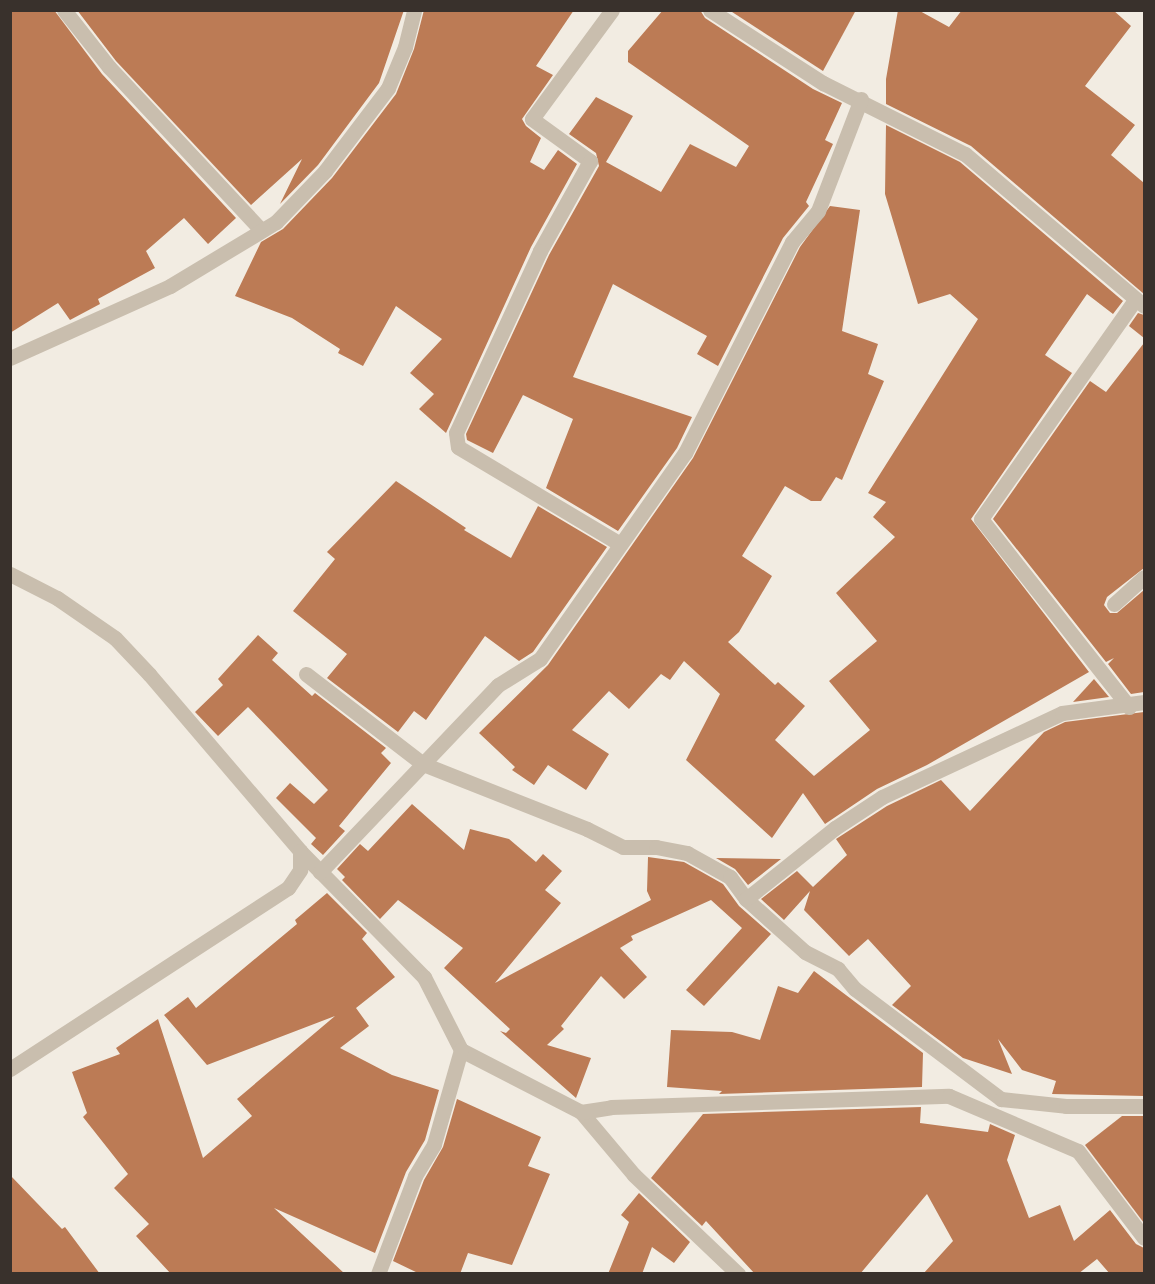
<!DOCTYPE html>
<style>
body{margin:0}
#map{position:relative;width:1155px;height:1284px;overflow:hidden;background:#f2ece2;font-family:"Varela Round",sans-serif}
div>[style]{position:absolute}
.building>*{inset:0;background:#bc7b55}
.street>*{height:15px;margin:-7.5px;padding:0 7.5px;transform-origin:7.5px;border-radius:7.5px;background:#c9beae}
span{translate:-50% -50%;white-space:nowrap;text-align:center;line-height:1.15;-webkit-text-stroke:6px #f9f6ee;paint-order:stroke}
.frame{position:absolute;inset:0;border:12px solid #39312c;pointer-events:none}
</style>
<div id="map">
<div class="building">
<i style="clip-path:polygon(10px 10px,54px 10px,102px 74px,236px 218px,208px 244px,184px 218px,146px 251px,155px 268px,98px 299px,100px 304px,70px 320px,58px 303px,10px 333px)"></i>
<i style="clip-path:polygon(77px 10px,404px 10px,379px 83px,318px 165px,280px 204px,302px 159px,251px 205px,116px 61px)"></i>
<i style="clip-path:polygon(424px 10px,574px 10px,536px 66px,553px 75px,522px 119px,526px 126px,541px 138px,530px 162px,544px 170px,558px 150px,577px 164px,531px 247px,446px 433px,419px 409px,434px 394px,410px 373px,442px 339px,396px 306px,363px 366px,338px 353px,340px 349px,292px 318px,235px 296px,261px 242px,283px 229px,332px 178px,396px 94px,414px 49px)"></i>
<i style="clip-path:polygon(663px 10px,700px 10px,705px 18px,813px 89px,842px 103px,825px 140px,833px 144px,806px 202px,809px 206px,783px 238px,718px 366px,697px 354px,707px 336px,613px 284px,573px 377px,692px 417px,677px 448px,618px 531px,546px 488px,573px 419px,523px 395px,493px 453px,467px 440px,466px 434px,549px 255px,599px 166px,596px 153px,569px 134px,596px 97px,633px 116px,606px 162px,661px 192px,690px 144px,736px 167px,749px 146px,628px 62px,628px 51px)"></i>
<i style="clip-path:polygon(729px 10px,856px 10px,823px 71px)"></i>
<i style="clip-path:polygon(898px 10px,918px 10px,949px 27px,962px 10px,1113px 10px,1131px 26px,1085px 86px,1135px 125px,1111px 155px,1144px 183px,1144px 294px,971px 146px,886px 104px,886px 79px)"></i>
<i style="clip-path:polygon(886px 125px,960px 162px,1123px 301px,1113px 314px,1087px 294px,1045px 355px,1072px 373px,971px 519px,1089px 672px,927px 765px,877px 789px,825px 824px,803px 793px,772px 838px,686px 760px,720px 694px,684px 661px,670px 680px,661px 674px,629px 709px,609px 691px,572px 730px,609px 754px,586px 790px,548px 765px,534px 785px,512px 770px,515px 767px,479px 733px,548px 665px,693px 458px,800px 247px,830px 206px,860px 210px,842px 331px,878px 344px,868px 374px,884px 381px,842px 480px,836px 477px,821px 501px,811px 501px,785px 486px,742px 556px,772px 576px,739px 632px,728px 642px,775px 685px,778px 682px,805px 706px,775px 740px,814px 776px,870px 730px,829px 681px,877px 641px,836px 593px,895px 537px,873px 517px,886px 502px,868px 493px,978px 319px,950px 294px,918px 304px,885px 194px)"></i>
<i style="clip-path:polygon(1138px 313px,1144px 315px,1144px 338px,1129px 326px)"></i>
<i style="clip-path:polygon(1144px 343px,1144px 568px,1107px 597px,1104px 605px,1110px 613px,1117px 613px,1144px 590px,1144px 692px,1131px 694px,1108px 664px,1114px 658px,1106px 662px,993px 519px,1090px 381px,1106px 392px)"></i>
<i style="clip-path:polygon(396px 481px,466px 528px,464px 530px,511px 558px,538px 506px,607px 547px,533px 652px,519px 661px,485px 636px,426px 720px,414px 711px,398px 732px,327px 678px,347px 654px,293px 611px,335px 559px,327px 552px)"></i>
<i style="clip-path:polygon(258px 635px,278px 653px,272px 660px,312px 696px,315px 693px,386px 748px,381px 753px,391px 763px,339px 826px,345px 831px,323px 855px,311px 844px,316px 838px,276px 798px,290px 783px,314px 804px,328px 790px,248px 707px,218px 736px,195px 712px,223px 685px,218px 679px)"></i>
<i style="clip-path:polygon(1094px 679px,1109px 697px,1073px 702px)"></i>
<i style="clip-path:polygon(1144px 712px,1144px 1096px,1052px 1094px,1056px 1081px,1022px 1070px,998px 1039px,1012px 1074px,963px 1058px,892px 1005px,911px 986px,868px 939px,849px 956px,804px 910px,810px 891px,784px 920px,761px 899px,797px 871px,813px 887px,847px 855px,836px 839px,887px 806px,941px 780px,970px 811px,1044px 732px,1065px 722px)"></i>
<i style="clip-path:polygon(412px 804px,464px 850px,470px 829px,509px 839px,536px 862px,543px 854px,562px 871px,545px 890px,561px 903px,495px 983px,651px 900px,647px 891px,648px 857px,684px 862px,723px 884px,739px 906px,771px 934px,704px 1006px,686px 990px,742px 928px,711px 900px,631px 936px,633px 940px,620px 948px,647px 977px,624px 999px,601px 976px,561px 1026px,564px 1029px,547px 1045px,591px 1058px,576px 1098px,500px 1031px,506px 1033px,510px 1029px,444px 968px,463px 948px,398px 900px,380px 919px,342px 880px,345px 877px,337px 869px,360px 844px,368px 851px)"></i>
<i style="clip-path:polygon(716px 858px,781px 859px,748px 885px,735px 869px)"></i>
<i style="clip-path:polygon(327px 893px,367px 933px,362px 939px,395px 977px,356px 1008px,369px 1026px,340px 1048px,392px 1075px,439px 1090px,425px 1140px,406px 1172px,375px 1253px,274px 1208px,345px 1274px,171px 1274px,136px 1236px,149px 1224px,114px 1188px,128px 1174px,83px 1117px,87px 1113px,72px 1072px,120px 1054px,116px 1048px,158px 1019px,203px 1158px,252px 1116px,237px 1099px,335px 1016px,207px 1065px,164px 1015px,188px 997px,196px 1008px,297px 924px,295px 920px)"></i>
<i style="clip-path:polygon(814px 971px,923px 1053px,922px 1087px,719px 1094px,722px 1091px,667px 1087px,671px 1030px,732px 1032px,760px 1040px,778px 986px,798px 993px)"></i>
<i style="clip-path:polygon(457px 1099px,541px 1137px,528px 1166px,550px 1174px,512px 1265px,468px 1253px,460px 1274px,420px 1274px,393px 1261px,424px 1180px,443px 1147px)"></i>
<i style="clip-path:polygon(921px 1107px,920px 1123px,988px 1132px,990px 1124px,1015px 1135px,1007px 1160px,1029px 1218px,1060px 1205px,1074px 1241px,1110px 1210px,1136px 1244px,1144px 1248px,1144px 1274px,1110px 1274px,1097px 1259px,1078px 1274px,923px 1274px,953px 1241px,927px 1194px,860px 1274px,755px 1274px,706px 1221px,702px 1226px,651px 1178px,703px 1114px)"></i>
<i style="clip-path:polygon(1122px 1116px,1144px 1116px,1144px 1223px,1085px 1145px)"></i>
<i style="clip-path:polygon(10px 1175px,62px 1229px,65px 1227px,100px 1274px,10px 1274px)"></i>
<i style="clip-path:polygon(639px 1193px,690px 1242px,674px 1263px,652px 1247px,642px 1274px,608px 1274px,629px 1222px,621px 1215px)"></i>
</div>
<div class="street">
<i style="left:64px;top:10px;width:73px;rotate:51.7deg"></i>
<i style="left:109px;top:67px;width:223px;rotate:47deg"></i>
<i style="left:612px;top:10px;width:135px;rotate:126.3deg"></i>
<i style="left:532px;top:119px;width:72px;rotate:35.9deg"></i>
<i style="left:590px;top:161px;width:103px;rotate:119.1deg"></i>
<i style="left:540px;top:251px;width:200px;rotate:114.8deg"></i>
<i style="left:456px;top:433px;width:14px;rotate:82deg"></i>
<i style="left:458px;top:447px;width:189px;rotate:30.9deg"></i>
<i style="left:710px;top:10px;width:135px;rotate:32.9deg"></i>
<i style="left:823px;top:83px;width:159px;rotate:26.6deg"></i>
<i style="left:965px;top:154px;width:235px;rotate:40.3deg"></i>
<i style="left:10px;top:358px;width:175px;rotate:-24.2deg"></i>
<i style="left:170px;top:286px;width:124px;rotate:-31.1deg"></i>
<i style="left:276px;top:222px;width:71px;rotate:-46.1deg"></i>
<i style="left:325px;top:171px;width:104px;rotate:-52.8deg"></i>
<i style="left:388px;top:88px;width:44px;rotate:-67.5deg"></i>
<i style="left:405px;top:47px;width:38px;rotate:-76deg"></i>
<i style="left:10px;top:574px;width:53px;rotate:27.1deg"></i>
<i style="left:57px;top:598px;width:70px;rotate:34.6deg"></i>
<i style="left:115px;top:638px;width:50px;rotate:46.6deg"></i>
<i style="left:149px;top:674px;width:233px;rotate:49.5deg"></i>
<i style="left:300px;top:851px;width:177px;rotate:45.5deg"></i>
<i style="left:424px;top:977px;width:82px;rotate:63.1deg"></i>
<i style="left:461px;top:1050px;width:135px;rotate:27.3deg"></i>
<i style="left:581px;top:1112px;width:82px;rotate:49.9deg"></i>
<i style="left:634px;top:1175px;width:144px;rotate:43.6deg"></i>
<i style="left:1114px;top:604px;width:40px;rotate:-42deg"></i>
<i style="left:306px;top:674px;width:148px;rotate:37.6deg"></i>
<i style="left:423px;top:764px;width:176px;rotate:21.6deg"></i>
<i style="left:587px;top:829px;width:40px;rotate:26.6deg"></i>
<i style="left:623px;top:847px;width:33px"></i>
<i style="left:656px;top:847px;width:32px;rotate:11deg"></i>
<i style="left:687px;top:853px;width:49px;rotate:29.2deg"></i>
<i style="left:730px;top:877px;width:27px;rotate:54deg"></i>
<i style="left:746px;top:899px;width:79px;rotate:41.9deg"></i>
<i style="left:805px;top:952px;width:37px;rotate:27deg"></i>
<i style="left:838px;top:969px;width:26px;rotate:50deg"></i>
<i style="left:855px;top:989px;width:183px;rotate:37deg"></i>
<i style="left:1001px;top:1099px;width:65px;rotate:6.1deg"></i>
<i style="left:1066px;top:1106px;width:78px"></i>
<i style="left:1129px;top:707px;width:239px;rotate:-128.2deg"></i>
<i style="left:981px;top:519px;width:268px;rotate:-54.9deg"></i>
<i style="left:320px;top:872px;width:258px;rotate:-46.4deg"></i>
<i style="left:498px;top:685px;width:49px;rotate:-31.8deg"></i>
<i style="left:540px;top:659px;width:252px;rotate:-54.9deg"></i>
<i style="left:685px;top:453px;width:237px;rotate:-63.1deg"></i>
<i style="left:792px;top:242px;width:40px;rotate:-50deg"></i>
<i style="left:818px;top:211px;width:120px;rotate:-69deg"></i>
<i style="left:746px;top:899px;width:114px;rotate:-38.6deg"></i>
<i style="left:835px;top:828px;width:56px;rotate:-33.4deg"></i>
<i style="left:882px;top:797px;width:199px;rotate:-25deg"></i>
<i style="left:1062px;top:713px;width:83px;rotate:-7.6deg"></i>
<i style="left:10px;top:1069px;width:332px;rotate:-33.1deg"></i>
<i style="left:288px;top:888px;width:22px;rotate:-56deg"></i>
<i style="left:300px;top:870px;width:19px;rotate:-90deg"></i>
<i style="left:581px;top:1112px;width:30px;rotate:-9deg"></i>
<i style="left:611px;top:1107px;width:338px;rotate:-1.9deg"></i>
<i style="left:949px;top:1096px;width:140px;rotate:23.1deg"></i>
<i style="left:1078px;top:1151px;width:109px;rotate:52.8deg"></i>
<i style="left:378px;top:1274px;width:105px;rotate:-69.3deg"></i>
<i style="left:415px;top:1176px;width:37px;rotate:-59deg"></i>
<i style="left:434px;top:1144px;width:98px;rotate:-74deg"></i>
</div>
<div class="frame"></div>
</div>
